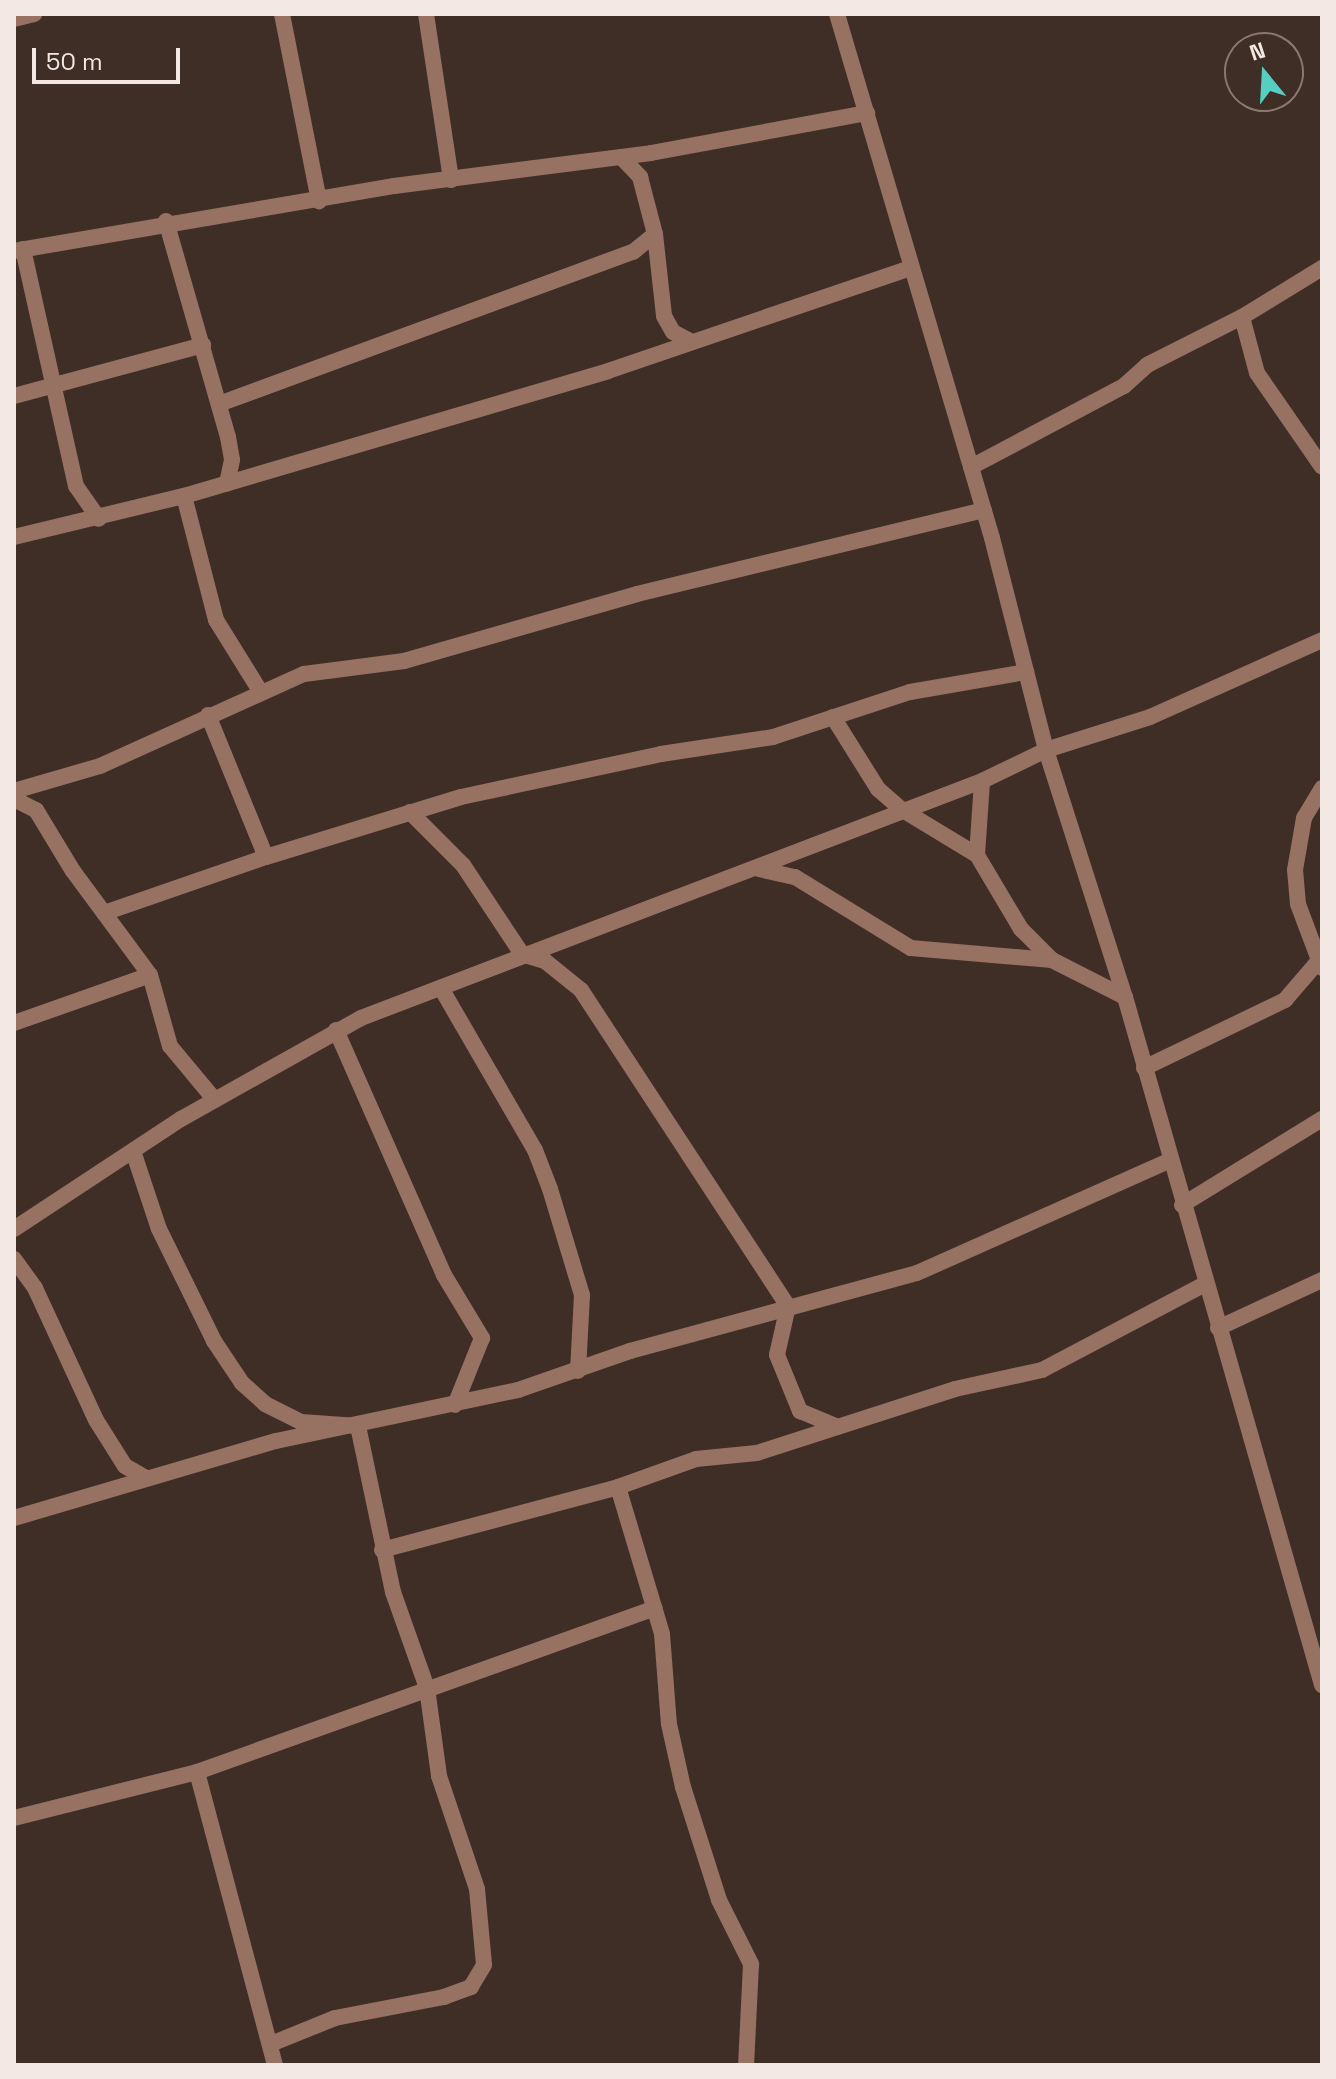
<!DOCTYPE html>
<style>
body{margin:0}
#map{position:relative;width:1336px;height:2079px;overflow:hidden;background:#3f2e26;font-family:"Space Grotesk",sans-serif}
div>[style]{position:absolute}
.minor>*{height:16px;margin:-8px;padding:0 8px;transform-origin:8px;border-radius:8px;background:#977162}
span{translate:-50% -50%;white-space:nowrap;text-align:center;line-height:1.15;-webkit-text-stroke:7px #3f2e26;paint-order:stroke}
.frame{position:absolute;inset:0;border:16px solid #f3e8e3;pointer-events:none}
.north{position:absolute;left:1224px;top:32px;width:80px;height:80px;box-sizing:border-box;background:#3f2e26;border:2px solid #877872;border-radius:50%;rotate:342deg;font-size:22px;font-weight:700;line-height:32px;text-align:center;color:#f3e8e3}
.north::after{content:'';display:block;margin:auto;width:28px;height:36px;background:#57cec2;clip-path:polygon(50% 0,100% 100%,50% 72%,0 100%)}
.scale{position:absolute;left:32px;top:48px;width:148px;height:36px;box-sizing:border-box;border:4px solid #f3e8e3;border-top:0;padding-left:10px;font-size:24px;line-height:28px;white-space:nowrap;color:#f3e8e3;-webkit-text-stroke:6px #3f2e26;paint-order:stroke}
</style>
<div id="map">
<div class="minor">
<i style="left:282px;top:14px;width:191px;rotate:78.8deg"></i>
<i style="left:426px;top:14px;width:168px;rotate:81.4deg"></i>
<i style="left:837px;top:14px;width:546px;rotate:73.52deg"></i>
<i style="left:992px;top:538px;width:219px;rotate:75.7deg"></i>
<i style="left:1046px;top:750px;width:259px;rotate:72.3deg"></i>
<i style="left:1125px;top:997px;width:716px;rotate:74.02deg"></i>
<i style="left:14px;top:19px;width:21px;rotate:-14deg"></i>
<i style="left:621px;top:157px;width:28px;rotate:46deg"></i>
<i style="left:640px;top:177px;width:59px;rotate:75.3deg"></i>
<i style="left:655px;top:234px;width:82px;rotate:83.7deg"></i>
<i style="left:664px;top:316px;width:18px;rotate:61deg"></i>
<i style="left:673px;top:332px;width:19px;rotate:28deg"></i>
<i style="left:166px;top:221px;width:225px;rotate:74deg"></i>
<i style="left:228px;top:437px;width:23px;rotate:80deg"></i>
<i style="left:232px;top:460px;width:24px;rotate:102deg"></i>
<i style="left:23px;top:249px;width:243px;rotate:77.4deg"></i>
<i style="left:76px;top:486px;width:40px;rotate:55.1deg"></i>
<i style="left:14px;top:251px;width:386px;rotate:-9.7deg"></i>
<i style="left:394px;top:186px;width:259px;rotate:-7.3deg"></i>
<i style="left:651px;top:153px;width:220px;rotate:-10.5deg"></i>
<i style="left:1242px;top:317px;width:58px;rotate:75deg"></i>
<i style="left:1257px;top:373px;width:114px;rotate:55.3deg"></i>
<i style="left:14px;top:396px;width:196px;rotate:-15.1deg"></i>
<i style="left:219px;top:404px;width:441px;rotate:-20.2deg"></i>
<i style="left:633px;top:252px;width:28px;rotate:-39deg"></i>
<i style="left:971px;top:467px;width:173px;rotate:-27.9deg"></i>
<i style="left:1124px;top:386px;width:31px;rotate:-42deg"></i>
<i style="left:1147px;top:365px;width:106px;rotate:-26.8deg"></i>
<i style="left:1242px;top:317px;width:94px;rotate:-31.5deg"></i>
<i style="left:184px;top:496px;width:128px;rotate:75.5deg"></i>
<i style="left:216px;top:620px;width:84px;rotate:58.2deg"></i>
<i style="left:14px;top:537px;width:175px;rotate:-13.6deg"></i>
<i style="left:184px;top:496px;width:442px;rotate:-16.4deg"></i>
<i style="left:608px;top:371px;width:320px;rotate:-18.8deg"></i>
<i style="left:208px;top:715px;width:153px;rotate:67.8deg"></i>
<i style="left:266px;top:857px;width:204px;rotate:-17.1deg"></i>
<i style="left:461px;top:797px;width:205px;rotate:-12.1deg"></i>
<i style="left:661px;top:754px;width:113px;rotate:-8.6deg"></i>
<i style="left:773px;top:737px;width:144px;rotate:-18.2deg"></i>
<i style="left:910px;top:692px;width:118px;rotate:-9.8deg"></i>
<i style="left:833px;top:717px;width:85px;rotate:58deg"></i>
<i style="left:878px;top:789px;width:30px;rotate:41deg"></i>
<i style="left:901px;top:809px;width:89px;rotate:31.2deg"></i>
<i style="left:977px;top:855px;width:86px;rotate:59.3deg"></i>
<i style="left:1021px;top:929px;width:44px;rotate:45deg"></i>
<i style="left:1052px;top:960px;width:82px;rotate:26.9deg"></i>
<i style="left:14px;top:791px;width:90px;rotate:-16.2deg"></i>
<i style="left:100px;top:766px;width:224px;rotate:-24.3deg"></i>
<i style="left:304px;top:674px;width:101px;rotate:-7.4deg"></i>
<i style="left:404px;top:661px;width:242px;rotate:-16deg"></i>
<i style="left:637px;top:594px;width:357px;rotate:-13.6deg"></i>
<i style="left:14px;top:799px;width:25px;rotate:27deg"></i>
<i style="left:36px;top:810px;width:71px;rotate:58.8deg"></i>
<i style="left:73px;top:871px;width:129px;rotate:53.5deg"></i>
<i style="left:150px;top:975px;width:74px;rotate:74.3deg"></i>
<i style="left:170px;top:1046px;width:70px;rotate:50.2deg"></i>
<i style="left:410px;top:812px;width:75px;rotate:45deg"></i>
<i style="left:463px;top:865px;width:107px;rotate:56.5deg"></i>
<i style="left:522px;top:954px;width:24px;rotate:17deg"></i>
<i style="left:545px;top:961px;width:46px;rotate:38.9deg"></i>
<i style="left:581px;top:990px;width:378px;rotate:56.8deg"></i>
<i style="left:788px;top:1306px;width:50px;rotate:102.7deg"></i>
<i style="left:777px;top:1355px;width:61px;rotate:67.7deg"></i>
<i style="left:800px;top:1411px;width:41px;rotate:22.8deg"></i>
<i style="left:977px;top:855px;width:74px;rotate:-86.1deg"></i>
<i style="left:759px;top:869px;width:37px;rotate:13deg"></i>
<i style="left:795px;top:877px;width:136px;rotate:31.5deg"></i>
<i style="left:911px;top:948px;width:142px;rotate:4.9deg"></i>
<i style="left:104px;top:913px;width:171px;rotate:-19.1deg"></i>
<i style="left:1322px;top:968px;width:68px;rotate:-110.6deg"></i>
<i style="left:1298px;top:904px;width:34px;rotate:-95deg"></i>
<i style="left:1295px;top:870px;width:53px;rotate:-80.2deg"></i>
<i style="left:1304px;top:818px;width:35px;rotate:-59deg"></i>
<i style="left:441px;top:988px;width:187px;rotate:59.9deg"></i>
<i style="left:535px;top:1150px;width:42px;rotate:69deg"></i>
<i style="left:550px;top:1189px;width:111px;rotate:73.2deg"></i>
<i style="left:582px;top:1295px;width:76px;rotate:93deg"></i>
<i style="left:14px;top:1023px;width:144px;rotate:-19.4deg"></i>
<i style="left:336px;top:1030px;width:268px;rotate:66.2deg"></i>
<i style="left:444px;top:1275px;width:74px;rotate:58.9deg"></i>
<i style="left:482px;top:1338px;width:72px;rotate:111.9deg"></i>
<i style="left:1144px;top:1068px;width:157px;rotate:-25.7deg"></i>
<i style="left:1285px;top:1000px;width:57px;rotate:-49.3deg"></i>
<i style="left:133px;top:1151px;width:82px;rotate:71.6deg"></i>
<i style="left:159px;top:1229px;width:125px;rotate:63.8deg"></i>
<i style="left:214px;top:1341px;width:50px;rotate:56.3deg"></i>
<i style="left:242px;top:1383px;width:31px;rotate:42deg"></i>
<i style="left:265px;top:1404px;width:40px;rotate:26.6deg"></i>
<i style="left:301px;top:1422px;width:57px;rotate:4deg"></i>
<i style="left:358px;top:1426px;width:170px;rotate:78.1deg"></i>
<i style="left:393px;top:1592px;width:102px;rotate:70.5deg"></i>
<i style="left:427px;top:1688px;width:89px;rotate:82.2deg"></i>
<i style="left:439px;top:1776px;width:119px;rotate:71.4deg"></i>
<i style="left:477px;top:1889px;width:76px;rotate:84.7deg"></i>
<i style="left:484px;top:1965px;width:26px;rotate:121deg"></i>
<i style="left:471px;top:1987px;width:29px;rotate:160deg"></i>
<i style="left:444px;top:1997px;width:111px;rotate:169.1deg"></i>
<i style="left:335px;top:2018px;width:69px;rotate:157.9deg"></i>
<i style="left:1182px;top:1205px;width:164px;rotate:-31.6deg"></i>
<i style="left:14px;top:1229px;width:200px;rotate:-33.4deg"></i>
<i style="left:181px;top:1119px;width:206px;rotate:-29.3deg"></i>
<i style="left:361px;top:1018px;width:665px;rotate:-20.89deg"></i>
<i style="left:982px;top:781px;width:71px;rotate:-25.8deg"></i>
<i style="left:1046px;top:750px;width:109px;rotate:-17.6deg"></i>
<i style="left:1150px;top:717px;width:188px;rotate:-24.1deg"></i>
<i style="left:14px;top:1259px;width:36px;rotate:54deg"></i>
<i style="left:35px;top:1288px;width:145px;rotate:65.2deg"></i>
<i style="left:96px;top:1420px;width:54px;rotate:57.8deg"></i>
<i style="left:125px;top:1466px;width:24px;rotate:30deg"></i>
<i style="left:1218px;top:1328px;width:115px;rotate:-24.8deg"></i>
<i style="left:618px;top:1487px;width:153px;rotate:73.3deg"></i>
<i style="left:662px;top:1634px;width:90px;rotate:85.6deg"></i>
<i style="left:669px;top:1724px;width:65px;rotate:77.5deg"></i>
<i style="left:683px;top:1787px;width:119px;rotate:72.3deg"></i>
<i style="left:719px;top:1900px;width:72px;rotate:63.4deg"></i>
<i style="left:751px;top:1964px;width:101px;rotate:92.8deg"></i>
<i style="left:14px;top:1518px;width:273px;rotate:-16.4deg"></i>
<i style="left:276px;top:1441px;width:247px;rotate:-11.9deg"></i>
<i style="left:518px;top:1390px;width:119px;rotate:-19.2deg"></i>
<i style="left:630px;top:1351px;width:297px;rotate:-15.2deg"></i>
<i style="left:917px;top:1273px;width:276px;rotate:-24deg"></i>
<i style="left:382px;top:1550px;width:244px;rotate:-14.9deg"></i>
<i style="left:618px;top:1487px;width:83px;rotate:-19.7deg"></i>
<i style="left:696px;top:1459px;width:61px;rotate:-5.6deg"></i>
<i style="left:757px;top:1453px;width:208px;rotate:-17.9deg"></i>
<i style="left:955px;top:1389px;width:89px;rotate:-12.3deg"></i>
<i style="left:1042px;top:1370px;width:184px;rotate:-27.8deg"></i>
<i style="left:197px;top:1772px;width:303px;rotate:75.1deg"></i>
<i style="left:14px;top:1818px;width:189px;rotate:-14.1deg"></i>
<i style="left:197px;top:1772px;width:486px;rotate:-19.7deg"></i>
</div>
<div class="frame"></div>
<div class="north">N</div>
<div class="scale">50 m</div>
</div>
